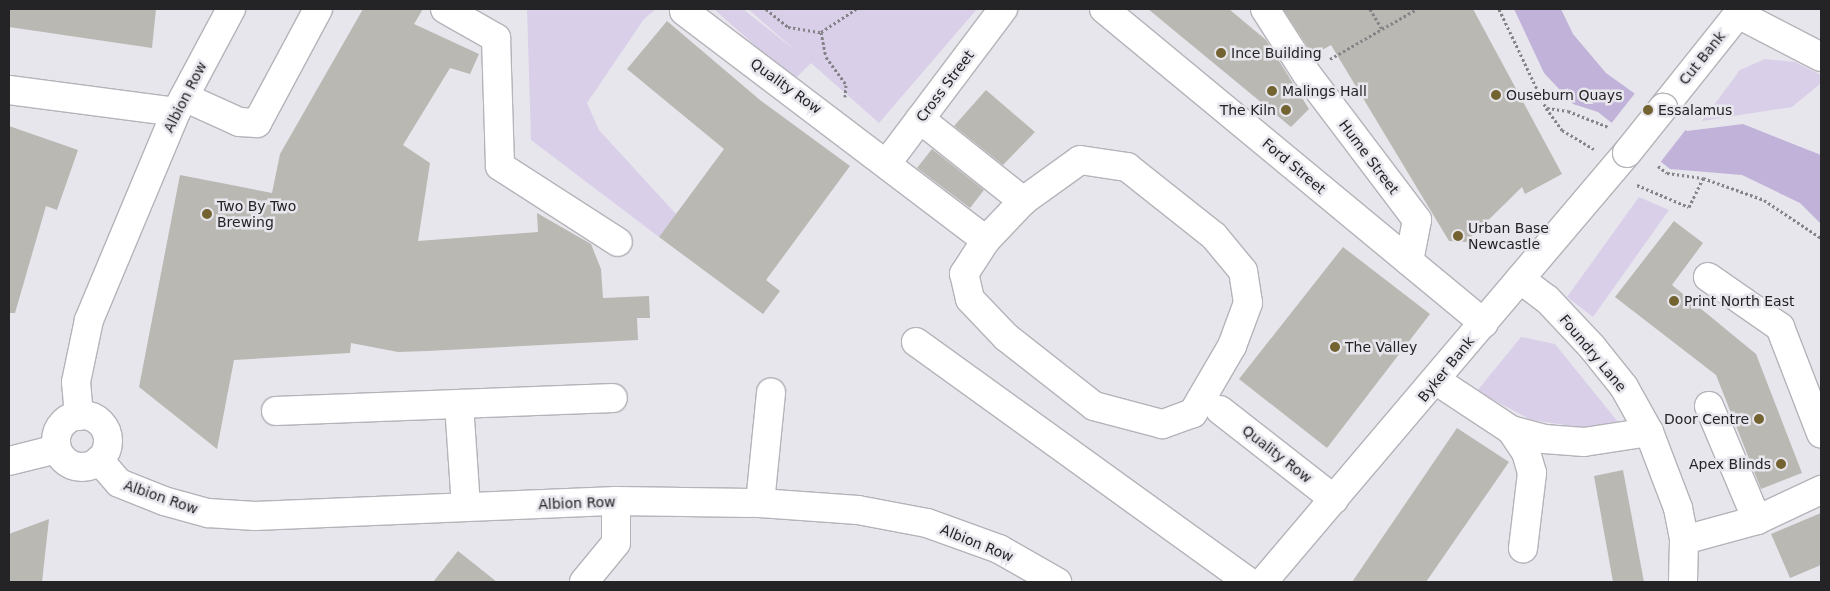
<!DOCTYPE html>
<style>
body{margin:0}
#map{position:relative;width:1830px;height:591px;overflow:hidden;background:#e8e6ed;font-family:"DejaVu Sans",sans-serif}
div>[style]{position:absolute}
.green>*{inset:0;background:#d9cfe8}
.water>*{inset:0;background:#c1b2d9}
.pier>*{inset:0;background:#e8e6ed}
.building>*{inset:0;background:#bab8b2}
.path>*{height:3px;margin-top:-1.5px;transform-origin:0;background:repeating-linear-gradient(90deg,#858488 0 2.5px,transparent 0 5px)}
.roads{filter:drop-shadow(1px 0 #b5b3b9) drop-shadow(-1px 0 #b5b3b9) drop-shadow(0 1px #b5b3b9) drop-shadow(0 -1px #b5b3b9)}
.minor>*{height:28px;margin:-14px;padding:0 14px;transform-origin:14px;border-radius:14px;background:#fff}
.minor>.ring{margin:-14px;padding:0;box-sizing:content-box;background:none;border:28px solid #fff;border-radius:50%}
.major>*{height:28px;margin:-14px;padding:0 14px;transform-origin:14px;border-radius:14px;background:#fff}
.bridges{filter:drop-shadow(1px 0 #b5b3b9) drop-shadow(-1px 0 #b5b3b9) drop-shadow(0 1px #b5b3b9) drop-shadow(0 -1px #b5b3b9)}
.major-bridge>*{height:28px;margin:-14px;padding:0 14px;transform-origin:14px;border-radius:14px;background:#fff}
.dots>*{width:14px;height:14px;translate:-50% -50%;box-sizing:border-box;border:2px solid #e8e6ed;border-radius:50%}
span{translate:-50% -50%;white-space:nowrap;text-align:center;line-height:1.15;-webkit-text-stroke:5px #e8e6ed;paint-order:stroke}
.poi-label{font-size:14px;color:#242325}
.left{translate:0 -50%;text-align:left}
.right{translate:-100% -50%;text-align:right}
.street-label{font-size:14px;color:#242325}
.frame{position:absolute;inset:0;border:10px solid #242325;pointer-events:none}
</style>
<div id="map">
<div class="green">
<i style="clip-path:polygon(527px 9px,656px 9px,644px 19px,587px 103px,599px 130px,676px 214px,659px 237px,531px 140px)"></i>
<i style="clip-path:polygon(714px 9px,743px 9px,796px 51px,748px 9px,977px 9px,879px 123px,811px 63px,794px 80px)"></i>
<i style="clip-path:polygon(1765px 59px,1795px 62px,1821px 75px,1821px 83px,1792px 107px,1702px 121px,1740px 70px)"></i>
<i style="clip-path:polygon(1639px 197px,1669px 210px,1593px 317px,1567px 297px)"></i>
<i style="clip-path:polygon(1521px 337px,1555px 344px,1618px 422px,1586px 428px,1531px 420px,1477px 391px)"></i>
</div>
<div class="water">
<i style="clip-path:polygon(1514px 9px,1561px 9px,1573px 34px,1606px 73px,1687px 131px,1743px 124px,1821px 155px,1821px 224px,1800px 203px,1742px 175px,1670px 169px,1598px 112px,1573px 104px,1544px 73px)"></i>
</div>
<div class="pier">
<i style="clip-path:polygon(1636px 92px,1687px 128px,1659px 164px,1610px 125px)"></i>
</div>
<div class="building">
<i style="clip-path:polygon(9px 9px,156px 9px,152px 48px,9px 27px)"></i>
<i style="clip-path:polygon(363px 9px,423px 9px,414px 24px,479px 54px,470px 74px,450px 68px,403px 145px,430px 163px,418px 241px,538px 232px,537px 213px,591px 244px,601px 269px,603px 298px,649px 296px,650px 318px,637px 318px,638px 340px,428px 351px,398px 352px,351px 343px,350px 353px,234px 360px,217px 449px,139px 387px,180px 175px,272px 193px,280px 154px)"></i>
<i style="clip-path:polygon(1148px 9px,1229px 9px,1266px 40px,1309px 109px,1291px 127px)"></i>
<i style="clip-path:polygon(1283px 9px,1473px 9px,1562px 174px,1525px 194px,1522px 187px,1466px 242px,1449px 241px,1331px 45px,1313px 55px)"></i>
<i style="clip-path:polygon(667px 21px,760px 100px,850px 166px,766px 280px,780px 291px,763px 314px,659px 237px,724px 149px,627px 69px)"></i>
<i style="clip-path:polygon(986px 90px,1035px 132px,1003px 165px,954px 126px)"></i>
<i style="clip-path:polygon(9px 126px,78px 150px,57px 210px,46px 206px,15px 313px,9px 313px)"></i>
<i style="clip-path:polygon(932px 149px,984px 190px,970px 208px,917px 168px)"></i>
<i style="clip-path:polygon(1674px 221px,1703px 243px,1672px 285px,1756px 354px,1802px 473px,1761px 489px,1716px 375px,1615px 297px)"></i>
<i style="clip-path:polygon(1343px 247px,1430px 314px,1327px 448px,1239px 379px)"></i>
<i style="clip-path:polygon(1457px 428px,1509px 462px,1426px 582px,1352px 582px)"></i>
<i style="clip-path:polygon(1623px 470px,1644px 582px,1613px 582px,1594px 476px)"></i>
<i style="clip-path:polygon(1821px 513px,1821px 565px,1790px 578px,1771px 534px)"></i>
<i style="clip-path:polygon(49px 519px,42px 582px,9px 582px,9px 534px)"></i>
<i style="clip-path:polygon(458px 551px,497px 582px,433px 582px)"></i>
</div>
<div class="path">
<i style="left:766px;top:9px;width:28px;rotate:39deg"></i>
<i style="left:788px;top:27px;width:33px;rotate:9deg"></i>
<i style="left:821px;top:32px;width:42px;rotate:-33.3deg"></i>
<i style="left:1370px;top:9px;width:23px;rotate:59deg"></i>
<i style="left:1499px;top:9px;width:110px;rotate:64.6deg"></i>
<i style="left:1546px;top:108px;width:27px;rotate:54deg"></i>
<i style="left:1562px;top:130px;width:37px;rotate:31deg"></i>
<i style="left:821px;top:32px;width:25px;rotate:79deg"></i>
<i style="left:826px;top:57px;width:34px;rotate:54deg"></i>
<i style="left:846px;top:85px;width:12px;rotate:95deg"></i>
<i style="left:1330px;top:59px;width:100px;rotate:-29.9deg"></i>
<i style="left:1547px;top:108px;width:21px;rotate:8deg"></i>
<i style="left:1568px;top:111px;width:43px;rotate:21.8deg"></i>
<i style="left:1658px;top:166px;width:11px;rotate:38deg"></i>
<i style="left:1667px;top:173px;width:36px;rotate:8deg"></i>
<i style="left:1703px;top:178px;width:65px;rotate:19.8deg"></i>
<i style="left:1764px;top:200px;width:69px;rotate:33.7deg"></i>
<i style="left:1637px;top:185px;width:56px;rotate:22.9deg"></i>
<i style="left:1689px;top:207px;width:32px;rotate:-64deg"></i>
</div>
<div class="roads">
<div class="minor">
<i style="left:445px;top:9px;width:59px;rotate:29.6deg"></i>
<i style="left:496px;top:38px;width:128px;rotate:88.2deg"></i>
<i style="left:500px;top:166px;width:140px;rotate:32.8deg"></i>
<i style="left:1104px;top:9px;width:493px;rotate:39.6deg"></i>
<i style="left:1265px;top:9px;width:76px;rotate:57.4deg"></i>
<i style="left:1306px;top:73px;width:184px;rotate:52.9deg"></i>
<i style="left:1417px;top:220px;width:42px;rotate:101deg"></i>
<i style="left:684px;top:11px;width:379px;rotate:37.2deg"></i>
<i style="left:1738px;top:14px;width:93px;rotate:27.4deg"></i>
<i style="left:9px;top:90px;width:168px;rotate:7.5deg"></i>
<i style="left:184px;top:97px;width:60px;rotate:24.4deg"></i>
<i style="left:239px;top:122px;width:18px;rotate:3deg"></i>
<i style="left:257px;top:123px;width:129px;rotate:-61.8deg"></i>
<i style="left:920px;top:119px;width:132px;rotate:38.5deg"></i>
<i style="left:1080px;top:160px;width:48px;rotate:8.5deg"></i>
<i style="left:1127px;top:167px;width:111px;rotate:38.4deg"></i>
<i style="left:1214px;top:236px;width:45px;rotate:50.4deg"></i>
<i style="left:1243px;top:271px;width:32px;rotate:81deg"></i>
<i style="left:1248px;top:303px;width:46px;rotate:110.4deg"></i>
<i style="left:1232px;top:346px;width:78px;rotate:120.2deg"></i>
<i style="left:1193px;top:413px;width:33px;rotate:160deg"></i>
<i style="left:1162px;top:424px;width:70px;rotate:-165.2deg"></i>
<i style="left:1094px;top:406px;width:112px;rotate:-141.9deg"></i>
<i style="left:1006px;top:337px;width:52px;rotate:-133.5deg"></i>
<i style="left:970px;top:299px;width:26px;rotate:-103deg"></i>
<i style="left:964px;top:274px;width:40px;rotate:-57.1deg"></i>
<i style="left:986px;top:240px;width:54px;rotate:-46.5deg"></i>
<i style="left:1023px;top:201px;width:70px;rotate:-35.7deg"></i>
<i style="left:887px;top:163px;width:193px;rotate:-53deg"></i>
<i style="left:1708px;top:277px;width:88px;rotate:34.8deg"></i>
<i style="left:1780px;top:327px;width:114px;rotate:68.9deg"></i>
<i style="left:1520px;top:279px;width:34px;rotate:37deg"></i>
<i style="left:1547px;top:299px;width:66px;rotate:46.8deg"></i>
<i style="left:1592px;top:347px;width:51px;rotate:51.3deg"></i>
<i style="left:1624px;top:387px;width:51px;rotate:60.9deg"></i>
<i style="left:1649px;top:432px;width:81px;rotate:69.1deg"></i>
<i style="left:1678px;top:508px;width:33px;rotate:79deg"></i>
<i style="left:1684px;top:540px;width:42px;rotate:91.4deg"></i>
<i style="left:916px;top:342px;width:410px;rotate:35.8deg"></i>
<i style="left:1437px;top:381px;width:89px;rotate:33.5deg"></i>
<i style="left:1511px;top:430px;width:34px;rotate:15deg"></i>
<i style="left:1544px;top:439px;width:40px;rotate:4.3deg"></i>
<i style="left:1584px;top:442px;width:66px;rotate:-8.7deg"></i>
<i style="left:459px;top:404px;width:102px;rotate:86.1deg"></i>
<i style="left:1709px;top:406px;width:124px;rotate:67.2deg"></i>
<i style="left:1220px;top:410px;width:145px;rotate:38deg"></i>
<i style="left:276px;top:411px;width:337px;rotate:-2.2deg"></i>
<i class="ring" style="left:56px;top:415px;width:24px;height:24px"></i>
<i style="left:79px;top:416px;width:34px;rotate:-95deg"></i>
<i style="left:76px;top:382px;width:63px;rotate:-78.2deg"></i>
<i style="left:89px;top:320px;width:225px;rotate:-67.3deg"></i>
<i style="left:176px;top:112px;width:117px;rotate:-61.9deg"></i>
<i style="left:1511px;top:430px;width:27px;rotate:56deg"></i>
<i style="left:1526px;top:452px;width:22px;rotate:74deg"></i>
<i style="left:1532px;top:473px;width:76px;rotate:96.8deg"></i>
<i style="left:99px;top:460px;width:30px;rotate:49deg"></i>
<i style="left:119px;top:483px;width:48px;rotate:21.8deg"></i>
<i style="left:164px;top:501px;width:46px;rotate:15.3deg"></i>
<i style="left:208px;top:513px;width:47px;rotate:3.7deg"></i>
<i style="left:255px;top:516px;width:361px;rotate:-2.4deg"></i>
<i style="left:616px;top:501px;width:144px;rotate:0.8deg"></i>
<i style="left:760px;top:503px;width:98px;rotate:4.1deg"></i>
<i style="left:858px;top:510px;width:70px;rotate:10.7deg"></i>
<i style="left:927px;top:523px;width:77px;rotate:19.9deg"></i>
<i style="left:999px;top:549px;width:67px;rotate:29.6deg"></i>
<i style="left:9px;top:461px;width:49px;rotate:-14deg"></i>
<i style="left:760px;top:503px;width:111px;rotate:-84.3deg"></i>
<i style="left:1684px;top:540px;width:76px;rotate:-15.3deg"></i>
<i style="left:1757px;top:520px;width:71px;rotate:-25.1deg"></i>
<i style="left:584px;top:582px;width:50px;rotate:-50.6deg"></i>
<i style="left:616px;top:543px;width:42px;rotate:-90deg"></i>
</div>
<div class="major">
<i style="left:1663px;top:108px;width:127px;rotate:-51.4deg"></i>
<i style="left:1263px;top:582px;width:563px;rotate:-49.69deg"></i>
</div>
</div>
<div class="bridges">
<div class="major-bridge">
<i style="left:1627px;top:153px;width:58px;rotate:-51.3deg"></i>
</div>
</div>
<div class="dots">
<i style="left:1221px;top:53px;background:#726331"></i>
<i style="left:1272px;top:91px;background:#726331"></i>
<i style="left:1496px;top:95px;background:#726331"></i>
<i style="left:1286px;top:110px;background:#726331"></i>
<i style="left:1648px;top:110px;background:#726331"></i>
<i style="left:207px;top:214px;background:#726331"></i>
<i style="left:1458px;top:236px;background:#726331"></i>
<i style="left:1674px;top:301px;background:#726331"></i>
<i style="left:1335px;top:347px;background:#726331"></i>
<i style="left:1759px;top:419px;background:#726331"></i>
<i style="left:1781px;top:464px;background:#726331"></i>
</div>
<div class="poi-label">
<span class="left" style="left:1231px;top:53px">Ince Building</span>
<span class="left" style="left:1282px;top:91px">Malings Hall</span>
<span class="left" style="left:1506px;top:95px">Ouseburn Quays</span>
<span class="right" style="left:1276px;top:110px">The Kiln</span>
<span class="left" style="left:1658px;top:110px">Essalamus</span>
<span class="left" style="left:217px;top:214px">Two By Two<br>Brewing</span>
<span class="left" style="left:1468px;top:236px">Urban Base<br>Newcastle</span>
<span class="left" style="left:1684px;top:301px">Print North East</span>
<span class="left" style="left:1345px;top:347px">The Valley</span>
<span class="right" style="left:1749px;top:419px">Door Centre</span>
<span class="right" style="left:1771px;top:464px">Apex Blinds</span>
</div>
<div class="street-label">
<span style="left:1702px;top:58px;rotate:-51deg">Cut Bank</span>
<span style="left:786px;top:86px;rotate:36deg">Quality Row</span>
<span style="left:945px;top:86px;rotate:-53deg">Cross Street</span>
<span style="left:185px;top:97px;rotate:-63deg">Albion Row</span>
<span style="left:1369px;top:157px;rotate:53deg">Hume Street</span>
<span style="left:1294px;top:166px;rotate:40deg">Ford Street</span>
<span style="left:1593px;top:353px;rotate:50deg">Foundry Lane</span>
<span style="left:1446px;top:369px;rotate:-51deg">Byker Bank</span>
<span style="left:1277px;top:454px;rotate:38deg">Quality Row</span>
<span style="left:161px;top:497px;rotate:19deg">Albion Row</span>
<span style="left:577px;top:503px;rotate:-2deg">Albion Row</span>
<span style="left:977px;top:543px;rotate:22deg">Albion Row</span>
</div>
<div class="frame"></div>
</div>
